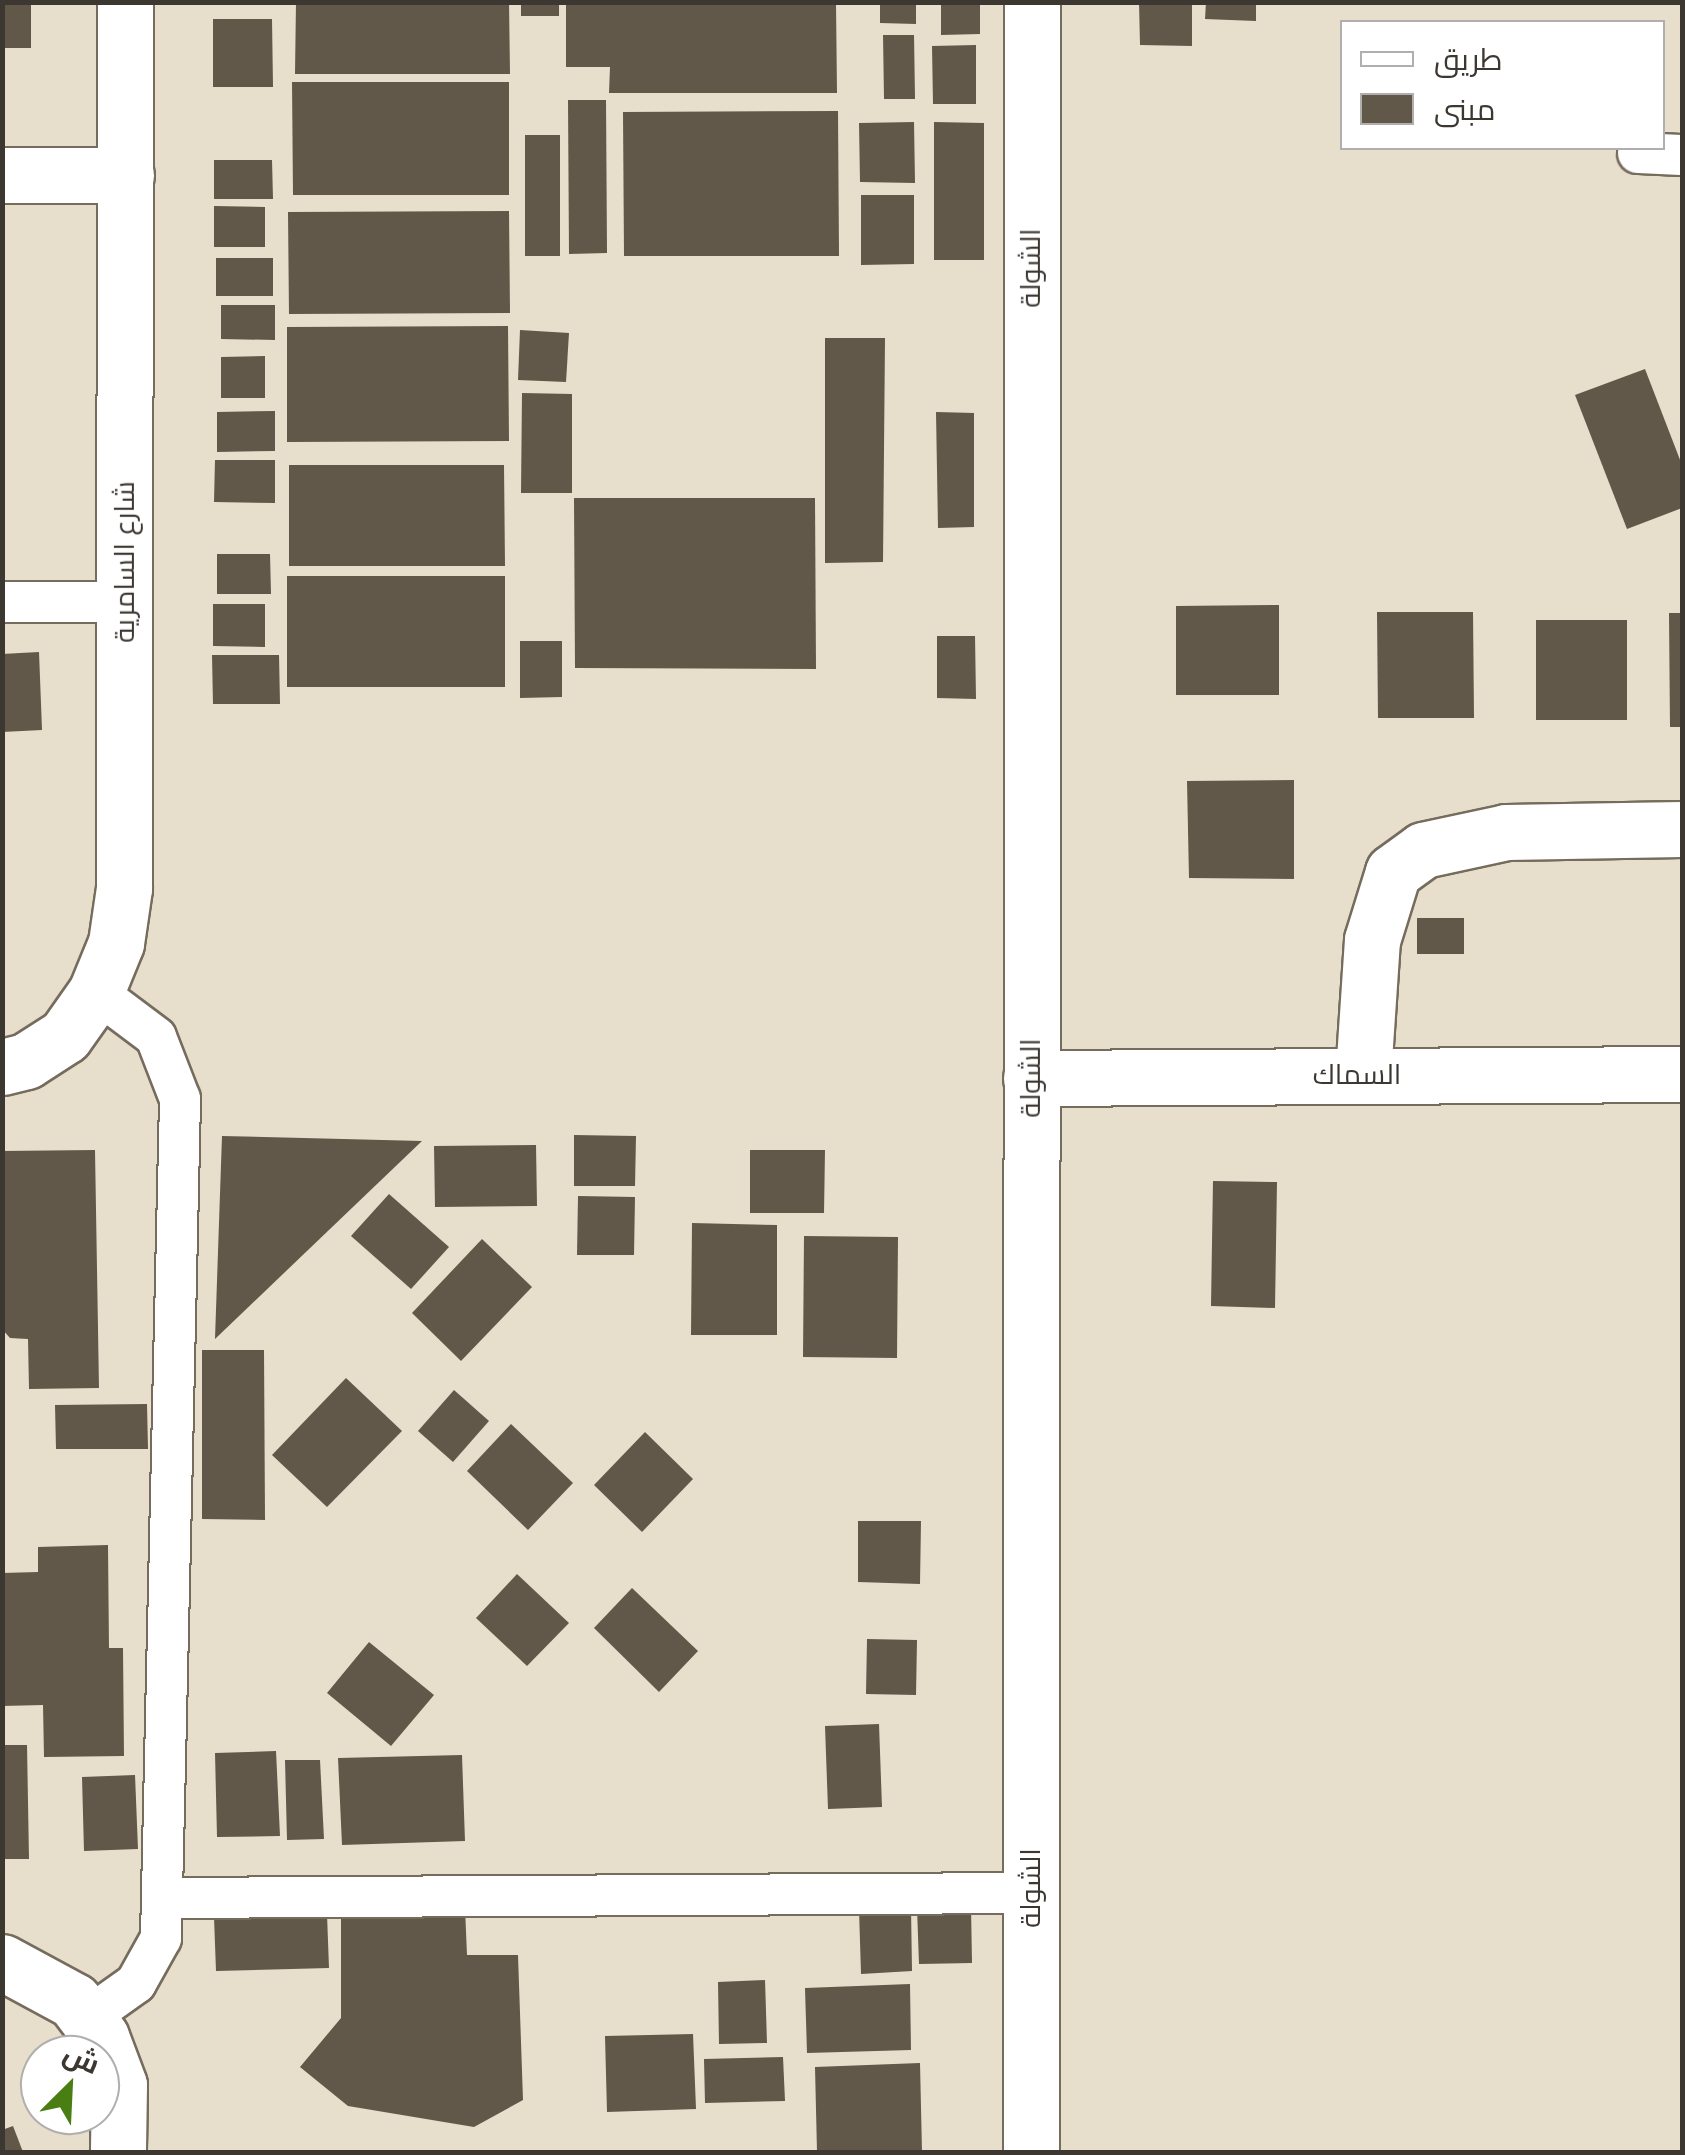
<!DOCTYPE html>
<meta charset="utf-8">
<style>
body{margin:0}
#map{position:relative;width:1685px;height:2155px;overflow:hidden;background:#e8decc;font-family:Poppins,Cairo,sans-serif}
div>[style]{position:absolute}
.building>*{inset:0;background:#615849}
.roads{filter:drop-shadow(2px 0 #766c5d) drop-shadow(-2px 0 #766c5d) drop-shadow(0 2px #766c5d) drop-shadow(0 -2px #766c5d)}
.lane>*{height:40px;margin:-20px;padding:0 20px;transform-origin:20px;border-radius:20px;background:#fff}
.street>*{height:55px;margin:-27.5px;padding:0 27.5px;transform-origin:27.5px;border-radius:27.5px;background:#fff}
span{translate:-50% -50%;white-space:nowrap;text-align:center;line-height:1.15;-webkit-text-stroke:10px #fff;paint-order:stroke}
.street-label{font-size:28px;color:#3c3831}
.frame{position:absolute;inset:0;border:5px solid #3c3831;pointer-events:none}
.legend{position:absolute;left:1340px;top:20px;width:325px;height:130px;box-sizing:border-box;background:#fff;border:2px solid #b1afad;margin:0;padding:12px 18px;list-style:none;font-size:30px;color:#3c3831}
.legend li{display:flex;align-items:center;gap:20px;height:50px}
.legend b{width:50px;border:2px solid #b1afad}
.north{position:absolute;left:20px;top:2035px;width:100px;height:100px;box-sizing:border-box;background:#fff;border:2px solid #b1afad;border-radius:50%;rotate:24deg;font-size:28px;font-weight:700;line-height:40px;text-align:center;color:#3c3831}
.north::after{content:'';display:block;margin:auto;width:35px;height:45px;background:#497e12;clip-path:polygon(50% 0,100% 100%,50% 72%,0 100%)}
</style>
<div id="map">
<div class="building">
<i style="clip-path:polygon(2px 2px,31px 2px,31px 48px,2px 48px)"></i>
<i style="clip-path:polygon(296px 2px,509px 2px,510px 74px,295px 74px)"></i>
<i style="clip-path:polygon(521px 2px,559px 2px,559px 16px,521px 16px)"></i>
<i style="clip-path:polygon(880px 2px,916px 2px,916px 24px,880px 23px)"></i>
<i style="clip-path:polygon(941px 2px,980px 2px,980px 34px,941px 35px)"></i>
<i style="clip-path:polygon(1139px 2px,1192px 2px,1192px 46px,1140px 45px)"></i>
<i style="clip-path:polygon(1206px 2px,1256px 2px,1256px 21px,1205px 19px)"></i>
<i style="clip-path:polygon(566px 3px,836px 3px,837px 93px,609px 93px,610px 67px,566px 67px)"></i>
<i style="clip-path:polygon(213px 19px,272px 19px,273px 87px,213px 87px)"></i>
<i style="clip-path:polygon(883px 35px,914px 35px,915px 99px,884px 99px)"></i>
<i style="clip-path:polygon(976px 45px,976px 104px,933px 104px,932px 46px)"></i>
<i style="clip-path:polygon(292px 82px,509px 82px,509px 195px,293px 195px)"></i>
<i style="clip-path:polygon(568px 100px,606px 100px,607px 253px,569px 254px)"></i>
<i style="clip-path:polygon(838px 111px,839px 256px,624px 256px,623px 112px)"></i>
<i style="clip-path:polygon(914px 122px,915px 183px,860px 182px,859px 123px)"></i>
<i style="clip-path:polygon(934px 122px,984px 123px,984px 260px,934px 260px)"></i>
<i style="clip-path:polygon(525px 135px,560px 135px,560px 256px,525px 256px)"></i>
<i style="clip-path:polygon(214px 160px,272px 160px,273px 199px,214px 199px)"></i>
<i style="clip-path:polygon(861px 195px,914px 195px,914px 264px,861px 265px)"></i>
<i style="clip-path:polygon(214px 206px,265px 207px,265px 247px,214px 247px)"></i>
<i style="clip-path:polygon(509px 211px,510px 313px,289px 314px,288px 212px)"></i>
<i style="clip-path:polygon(216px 258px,273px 258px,273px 296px,216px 296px)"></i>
<i style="clip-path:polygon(221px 305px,275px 305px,275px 340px,221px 339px)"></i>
<i style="clip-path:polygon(508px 326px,509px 441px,287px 442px,287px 327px)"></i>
<i style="clip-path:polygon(520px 330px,569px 333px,566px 382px,518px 380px)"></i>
<i style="clip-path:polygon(825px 338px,885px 338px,883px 562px,825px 563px)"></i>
<i style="clip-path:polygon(265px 356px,265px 398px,221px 398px,221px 357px)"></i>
<i style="clip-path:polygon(1645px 369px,1682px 465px,1682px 508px,1627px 529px,1575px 395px)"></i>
<i style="clip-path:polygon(522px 393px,572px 394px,572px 493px,521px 493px)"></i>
<i style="clip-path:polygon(275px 411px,275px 451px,217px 452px,217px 412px)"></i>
<i style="clip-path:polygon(936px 412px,974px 413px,974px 527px,938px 528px)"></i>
<i style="clip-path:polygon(215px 460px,275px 460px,275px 503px,214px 502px)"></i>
<i style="clip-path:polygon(289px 465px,504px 465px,505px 566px,289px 566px)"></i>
<i style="clip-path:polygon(574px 498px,815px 498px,816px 669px,575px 668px)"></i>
<i style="clip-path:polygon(217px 554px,270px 554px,271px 594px,217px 594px)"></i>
<i style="clip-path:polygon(287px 576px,505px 576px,505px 687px,287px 687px)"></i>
<i style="clip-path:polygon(213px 604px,265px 604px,265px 647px,213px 646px)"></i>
<i style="clip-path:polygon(1279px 605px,1279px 695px,1176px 695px,1176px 606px)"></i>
<i style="clip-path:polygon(1377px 612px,1473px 612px,1474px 718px,1378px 718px)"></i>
<i style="clip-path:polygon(1669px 613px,1682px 613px,1682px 727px,1670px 727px)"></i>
<i style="clip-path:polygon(1536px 620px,1627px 620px,1627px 720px,1536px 720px)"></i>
<i style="clip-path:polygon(937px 636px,975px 636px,976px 699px,937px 698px)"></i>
<i style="clip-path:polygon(520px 641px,562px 641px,562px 697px,520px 698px)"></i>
<i style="clip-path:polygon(39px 652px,42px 730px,2px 732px,2px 654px)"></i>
<i style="clip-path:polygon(212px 655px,279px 655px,280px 704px,213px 704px)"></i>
<i style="clip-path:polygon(1294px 780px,1294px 879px,1189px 878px,1187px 781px)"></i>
<i style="clip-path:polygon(1417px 918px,1464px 918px,1464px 954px,1417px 954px)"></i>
<i style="clip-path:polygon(574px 1135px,636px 1136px,635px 1186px,574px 1186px)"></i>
<i style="clip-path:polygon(222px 1136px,422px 1141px,215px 1339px)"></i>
<i style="clip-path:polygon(536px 1145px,537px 1206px,435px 1207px,434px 1146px)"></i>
<i style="clip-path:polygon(95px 1150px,99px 1388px,29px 1389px,28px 1339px,10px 1338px,2px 1329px,2px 1151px)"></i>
<i style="clip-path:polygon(750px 1150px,825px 1150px,824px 1213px,750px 1213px)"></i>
<i style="clip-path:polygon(1213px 1181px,1277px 1182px,1275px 1308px,1211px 1306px)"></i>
<i style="clip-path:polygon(389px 1194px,449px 1247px,411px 1289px,351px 1236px)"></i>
<i style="clip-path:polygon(578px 1196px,635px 1197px,634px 1255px,577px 1255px)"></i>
<i style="clip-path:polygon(692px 1223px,777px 1225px,777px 1335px,691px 1335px)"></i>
<i style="clip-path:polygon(804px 1236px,898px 1237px,897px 1358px,803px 1357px)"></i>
<i style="clip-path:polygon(482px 1239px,532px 1287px,461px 1361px,412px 1313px)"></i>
<i style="clip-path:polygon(202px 1350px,264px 1350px,265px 1520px,202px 1519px)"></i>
<i style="clip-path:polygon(346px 1378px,402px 1431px,327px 1507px,272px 1455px)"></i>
<i style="clip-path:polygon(454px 1390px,489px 1421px,453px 1462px,418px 1431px)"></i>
<i style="clip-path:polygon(147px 1404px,148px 1449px,56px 1449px,55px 1405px)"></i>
<i style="clip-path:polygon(511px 1424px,573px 1483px,528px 1530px,467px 1471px)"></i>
<i style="clip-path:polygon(645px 1432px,693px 1479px,642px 1532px,594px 1485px)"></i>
<i style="clip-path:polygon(858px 1521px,921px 1521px,920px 1584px,858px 1582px)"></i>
<i style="clip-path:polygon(108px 1545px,109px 1648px,123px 1648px,124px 1756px,44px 1757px,43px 1705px,2px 1706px,2px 1573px,38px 1572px,38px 1547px)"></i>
<i style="clip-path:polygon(517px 1574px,569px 1623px,527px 1666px,476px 1618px)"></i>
<i style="clip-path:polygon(632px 1588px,698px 1651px,659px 1692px,594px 1628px)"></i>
<i style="clip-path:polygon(867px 1639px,917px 1640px,916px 1695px,866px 1694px)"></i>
<i style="clip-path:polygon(369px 1642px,434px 1695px,391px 1746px,327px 1693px)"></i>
<i style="clip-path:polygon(879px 1724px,882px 1807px,828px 1809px,825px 1726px)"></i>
<i style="clip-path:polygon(2px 1745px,27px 1745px,29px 1859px,2px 1859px)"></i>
<i style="clip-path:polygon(276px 1751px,280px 1836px,217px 1837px,215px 1753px)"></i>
<i style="clip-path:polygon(462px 1755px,465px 1841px,342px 1845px,338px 1758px)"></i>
<i style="clip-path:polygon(285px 1760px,320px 1760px,324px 1839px,287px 1840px)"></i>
<i style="clip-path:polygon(135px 1775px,138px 1849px,84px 1851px,82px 1777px)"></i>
<i style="clip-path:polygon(971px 1907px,972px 1963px,919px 1964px,917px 1908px)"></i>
<i style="clip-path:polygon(465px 1908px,467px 1955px,518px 1955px,523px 2100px,474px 2127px,348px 2106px,300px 2067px,341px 2018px,341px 1911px)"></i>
<i style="clip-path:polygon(911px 1908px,912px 1971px,861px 1974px,859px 1909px)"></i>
<i style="clip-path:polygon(327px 1914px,329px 1968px,216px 1971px,214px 1917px)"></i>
<i style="clip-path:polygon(765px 1980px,767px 2043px,719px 2044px,718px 1982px)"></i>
<i style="clip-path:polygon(910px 1984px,911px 2050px,807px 2053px,805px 1988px)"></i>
<i style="clip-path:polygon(693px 2034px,696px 2109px,607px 2112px,605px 2036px)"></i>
<i style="clip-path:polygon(783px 2057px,785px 2101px,705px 2103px,704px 2059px)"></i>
<i style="clip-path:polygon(920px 2063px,922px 2152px,817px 2152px,815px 2067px)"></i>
<i style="clip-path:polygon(13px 2126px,23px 2152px,2px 2152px,2px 2130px)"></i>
</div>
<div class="roads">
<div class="lane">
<i style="left:1638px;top:153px;width:44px;rotate:2.6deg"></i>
<i style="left:2px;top:602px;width:122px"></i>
<i style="left:163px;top:1898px;width:868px;rotate:-0.33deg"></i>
<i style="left:87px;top:2018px;width:60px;rotate:-35.5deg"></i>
<i style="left:136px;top:1983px;width:51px;rotate:-60.9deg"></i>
<i style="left:161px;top:1938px;width:839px;rotate:-88.7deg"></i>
<i style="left:180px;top:1099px;width:66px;rotate:-111.2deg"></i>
<i style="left:156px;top:1037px;width:75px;rotate:-143.1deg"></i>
</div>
<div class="street">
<i style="left:2px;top:175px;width:124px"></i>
<i style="left:2px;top:1067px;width:25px;rotate:-14deg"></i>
<i style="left:26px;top:1061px;width:46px;rotate:-32.7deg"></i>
<i style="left:65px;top:1036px;width:54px;rotate:-54.8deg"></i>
<i style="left:96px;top:992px;width:53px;rotate:-67.8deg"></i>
<i style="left:116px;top:943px;width:56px;rotate:-81.7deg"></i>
<i style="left:124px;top:888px;width:886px;rotate:-89.94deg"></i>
<i style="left:1363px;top:1075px;width:135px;rotate:-86.2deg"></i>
<i style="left:1372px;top:940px;width:71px;rotate:-72.8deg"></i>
<i style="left:1393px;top:872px;width:37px;rotate:-36deg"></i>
<i style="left:1423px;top:850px;width:85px;rotate:-12.2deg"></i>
<i style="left:1506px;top:832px;width:176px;rotate:-1deg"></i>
<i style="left:1031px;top:1078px;width:651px;rotate:-0.35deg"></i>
<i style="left:2px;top:1962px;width:82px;rotate:28.4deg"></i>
<i style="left:74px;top:2001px;width:45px;rotate:53.1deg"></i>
<i style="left:101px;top:2037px;width:51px;rotate:69.4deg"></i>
<i style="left:119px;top:2085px;width:67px;rotate:90.9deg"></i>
<i style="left:1031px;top:2152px;width:2150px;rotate:-89.97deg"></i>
</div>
</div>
<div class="street-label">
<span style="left:1031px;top:268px;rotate:-90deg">الشولة</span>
<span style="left:125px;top:562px;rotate:-90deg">شارع السامرية</span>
<span style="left:1357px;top:1075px">السماك</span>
<span style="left:1031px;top:1078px;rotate:-90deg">الشولة</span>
<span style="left:1031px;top:1888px;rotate:-90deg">الشولة</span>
</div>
<div class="frame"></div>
<ul class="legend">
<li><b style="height:12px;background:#fff"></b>طريق</li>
<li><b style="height:28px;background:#615849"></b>مبنى</li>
</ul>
<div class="north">ش</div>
</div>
